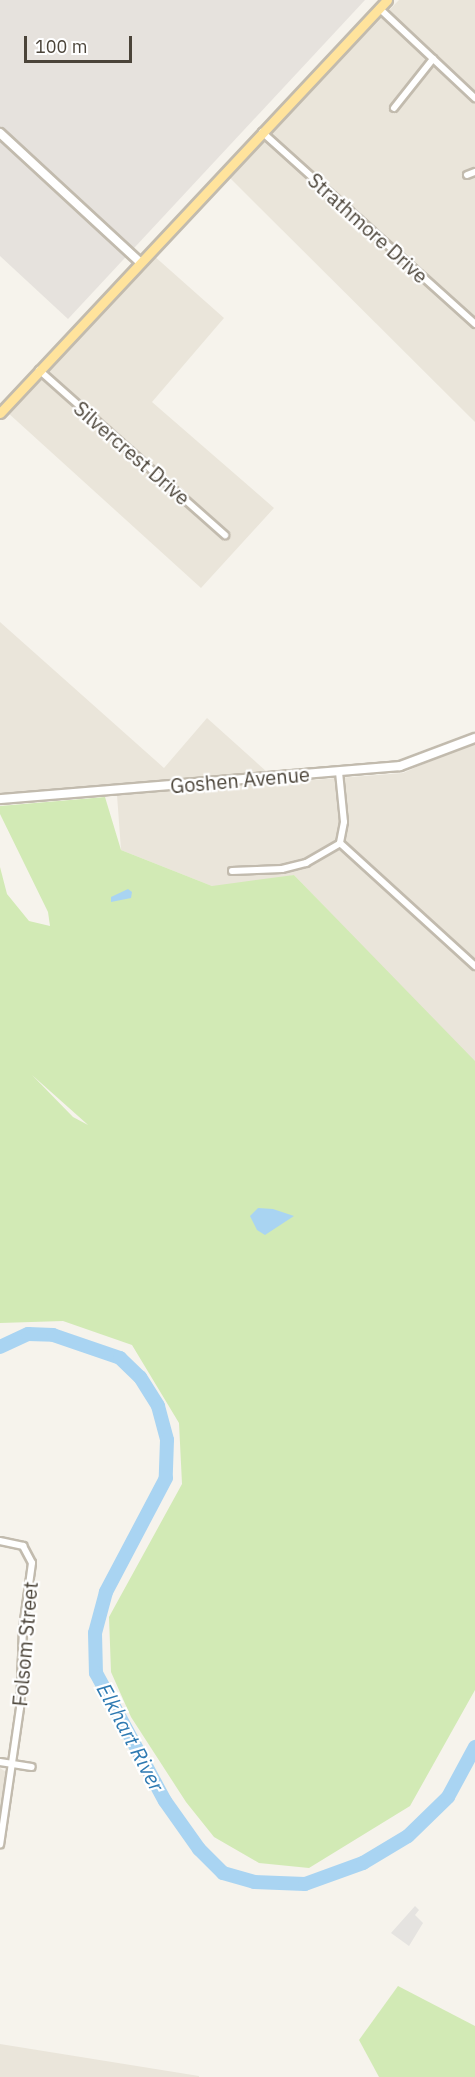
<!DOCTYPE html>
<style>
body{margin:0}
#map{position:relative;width:475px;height:2077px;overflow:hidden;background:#f6f3ec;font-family:"IBM Plex Sans",sans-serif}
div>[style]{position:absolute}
.residential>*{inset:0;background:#eae5da}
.industrial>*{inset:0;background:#e6e2dd}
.green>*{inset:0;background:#d2eab5}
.parking>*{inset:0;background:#e5e3e0}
.water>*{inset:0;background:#a9d4f2}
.river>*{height:14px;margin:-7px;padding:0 7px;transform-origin:7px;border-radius:7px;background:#a9d4f2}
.roads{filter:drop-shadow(2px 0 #c2bbae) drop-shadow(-2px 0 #c2bbae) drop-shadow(0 2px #c2bbae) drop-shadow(0 -2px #c2bbae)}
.minor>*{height:6px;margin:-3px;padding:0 3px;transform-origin:3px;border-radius:3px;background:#fff}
.tertiary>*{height:8px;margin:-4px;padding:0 4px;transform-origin:4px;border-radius:4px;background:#fff}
.primary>*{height:9px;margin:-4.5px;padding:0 4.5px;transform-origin:4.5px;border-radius:4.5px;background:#ffe39c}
span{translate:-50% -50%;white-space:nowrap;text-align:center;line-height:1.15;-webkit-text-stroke:4.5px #fff;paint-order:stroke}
.street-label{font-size:20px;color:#4b4439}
.water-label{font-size:21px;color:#2e7ab2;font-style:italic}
.scale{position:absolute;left:24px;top:36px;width:108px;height:27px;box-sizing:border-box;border:3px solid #4b4439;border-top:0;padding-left:8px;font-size:18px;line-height:21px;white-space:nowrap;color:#4b4439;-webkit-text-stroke:4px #fff;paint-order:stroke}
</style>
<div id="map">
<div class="residential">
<i style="clip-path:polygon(399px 0,475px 0,475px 422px,228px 176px)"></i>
<i style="clip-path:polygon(153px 255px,224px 318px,152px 402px,274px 508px,201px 588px,7px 412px)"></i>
<i style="clip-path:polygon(0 622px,164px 768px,207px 718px,267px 772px,0 794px)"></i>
<i style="clip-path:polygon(475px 741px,475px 1064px,294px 875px,227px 892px,121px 850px,117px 795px,403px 773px)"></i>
<i style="clip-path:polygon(0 1768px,6px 1772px,0 1813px)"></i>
<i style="clip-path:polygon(0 2044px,199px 2076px,199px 2077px,0 2077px)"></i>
</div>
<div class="industrial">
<i style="clip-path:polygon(0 0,365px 0,68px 319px,0 256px)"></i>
</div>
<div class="green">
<i style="clip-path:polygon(evenodd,105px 797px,121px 850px,212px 886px,294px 875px,475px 1061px,475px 1690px,410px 1806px,309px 1868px,259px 1863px,214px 1837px,186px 1802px,131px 1717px,111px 1672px,109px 1617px,182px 1484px,179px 1423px,132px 1345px,63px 1321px,0 1323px,0 867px,7px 894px,29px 921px,50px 926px,48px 912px,0 814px,0 806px,105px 797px,32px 1075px,87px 1124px,88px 1125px,73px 1117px,32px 1075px)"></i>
<i style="clip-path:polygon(398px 1986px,475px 2026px,475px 2077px,379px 2077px,359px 2040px)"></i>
</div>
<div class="parking">
<i style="clip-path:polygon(415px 1906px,419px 1910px,415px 1915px,423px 1923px,409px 1946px,391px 1933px)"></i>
</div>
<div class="water">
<i style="clip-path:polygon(128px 889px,132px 892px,131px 898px,111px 902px,111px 897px)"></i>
<i style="clip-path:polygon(258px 1208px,273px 1209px,294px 1216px,265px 1235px,257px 1230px,250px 1216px)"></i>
</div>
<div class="river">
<i style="left:0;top:1347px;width:31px;rotate:-25deg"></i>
<i style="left:28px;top:1334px;width:25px;rotate:2deg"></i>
<i style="left:53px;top:1335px;width:71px;rotate:18.9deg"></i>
<i style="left:120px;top:1358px;width:28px;rotate:44deg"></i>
<i style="left:140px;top:1377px;width:34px;rotate:58deg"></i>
<i style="left:158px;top:1406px;width:35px;rotate:75deg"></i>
<i style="left:167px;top:1440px;width:38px;rotate:92deg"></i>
<i style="left:166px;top:1478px;width:129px;rotate:117.8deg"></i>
<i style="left:106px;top:1592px;width:42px;rotate:105deg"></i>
<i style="left:95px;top:1633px;width:40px;rotate:88.6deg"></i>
<i style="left:96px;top:1673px;width:145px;rotate:61.7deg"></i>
<i style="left:165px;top:1801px;width:59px;rotate:54.7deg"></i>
<i style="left:199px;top:1849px;width:34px;rotate:45deg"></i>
<i style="left:223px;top:1873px;width:32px;rotate:16deg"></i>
<i style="left:254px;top:1882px;width:51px;rotate:2.2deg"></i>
<i style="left:305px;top:1884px;width:62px;rotate:-19.9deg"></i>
<i style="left:363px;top:1863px;width:52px;rotate:-31deg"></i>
<i style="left:408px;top:1836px;width:56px;rotate:-44.3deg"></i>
<i style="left:448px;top:1797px;width:57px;rotate:-61.6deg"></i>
</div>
<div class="roads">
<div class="minor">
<i style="left:379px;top:8px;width:132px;rotate:43.2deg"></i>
<i style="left:394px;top:108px;width:63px;rotate:-51.5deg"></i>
<i style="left:262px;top:132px;width:287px;rotate:42deg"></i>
<i style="left:467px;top:175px;width:9px;rotate:-21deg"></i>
<i style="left:39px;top:370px;width:249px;rotate:41.6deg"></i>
<i style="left:339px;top:772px;width:50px;rotate:84.3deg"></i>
<i style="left:344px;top:822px;width:21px;rotate:101deg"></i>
<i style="left:340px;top:843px;width:183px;rotate:42.3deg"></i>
<i style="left:232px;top:871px;width:50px;rotate:-2.3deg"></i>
<i style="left:282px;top:869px;width:25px;rotate:-14deg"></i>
<i style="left:306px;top:863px;width:39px;rotate:-30deg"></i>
<i style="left:0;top:1541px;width:24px;rotate:12deg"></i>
<i style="left:23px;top:1546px;width:19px;rotate:62deg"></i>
<i style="left:32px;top:1563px;width:66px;rotate:97.9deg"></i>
<i style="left:23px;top:1628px;width:80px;rotate:92.1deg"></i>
<i style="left:20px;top:1708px;width:138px;rotate:98.3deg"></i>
<i style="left:0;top:1762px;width:32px;rotate:9deg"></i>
</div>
<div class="tertiary">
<i style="left:0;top:133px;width:190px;rotate:42.7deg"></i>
<i style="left:0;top:799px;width:401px;rotate:-4.7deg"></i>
<i style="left:400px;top:766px;width:80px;rotate:-20.5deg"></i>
</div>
<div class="primary">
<i style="left:0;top:413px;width:566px;rotate:-46.86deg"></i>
</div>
</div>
<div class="street-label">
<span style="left:368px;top:228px;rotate:42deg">Strathmore Drive</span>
<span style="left:132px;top:453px;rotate:41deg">Silvercrest Drive</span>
<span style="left:240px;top:780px;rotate:-5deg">Goshen Avenue</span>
<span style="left:25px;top:1644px;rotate:-85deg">Folsom Street</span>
</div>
<div class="water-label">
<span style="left:131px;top:1737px;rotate:62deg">Elkhart River</span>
</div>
<div class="scale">100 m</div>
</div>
